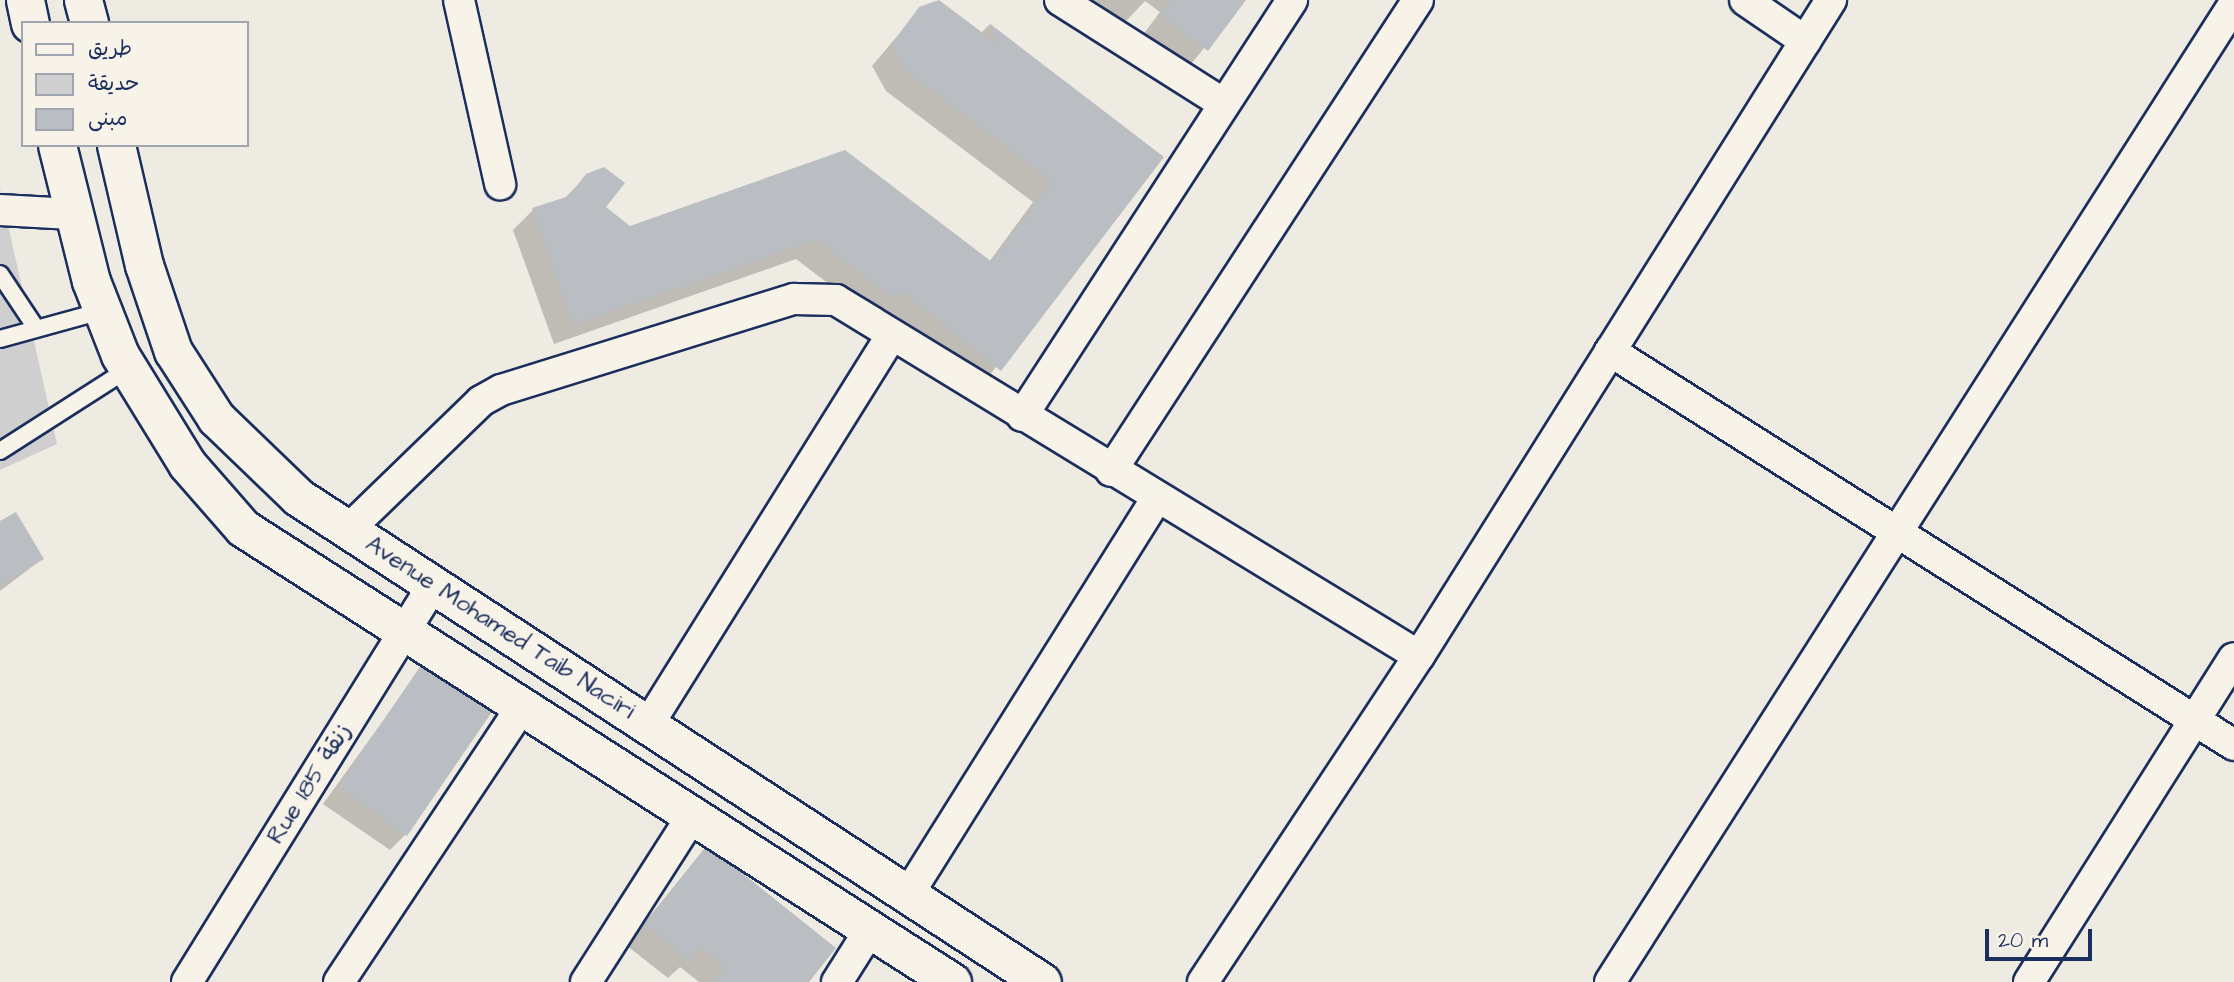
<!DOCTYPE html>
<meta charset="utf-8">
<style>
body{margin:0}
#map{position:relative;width:2234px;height:982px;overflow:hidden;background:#eeebe2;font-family:"Architects Daughter","Playpen Sans Arabic",sans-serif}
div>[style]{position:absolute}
.green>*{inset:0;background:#cfcfcf}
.shadow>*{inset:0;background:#0003}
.building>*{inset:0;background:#babdc2}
.roads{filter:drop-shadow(2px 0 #1b2f5e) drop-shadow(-2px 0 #1b2f5e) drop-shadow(0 2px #1b2f5e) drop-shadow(0 -2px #1b2f5e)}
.service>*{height:16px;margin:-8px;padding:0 8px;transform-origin:8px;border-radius:8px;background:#f7f3e8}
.minor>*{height:30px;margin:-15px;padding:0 15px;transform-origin:15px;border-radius:15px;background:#f7f3e8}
.tertiary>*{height:37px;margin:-18.5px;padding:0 18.5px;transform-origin:18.5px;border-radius:18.5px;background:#f7f3e8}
span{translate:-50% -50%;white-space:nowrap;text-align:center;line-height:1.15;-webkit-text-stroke:6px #f7f3e8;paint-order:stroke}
.street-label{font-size:24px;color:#1b2f5e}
.legend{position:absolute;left:21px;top:21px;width:228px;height:126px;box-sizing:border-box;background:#f7f3e8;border:2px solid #9fa5b1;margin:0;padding:9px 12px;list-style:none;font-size:21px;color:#1b2f5e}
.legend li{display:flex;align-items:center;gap:14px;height:35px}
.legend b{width:35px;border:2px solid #9fa5b1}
.scale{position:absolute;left:1985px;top:929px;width:107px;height:32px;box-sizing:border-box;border:4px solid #1b2f5e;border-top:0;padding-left:9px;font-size:21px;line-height:24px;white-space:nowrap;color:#1b2f5e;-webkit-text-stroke:5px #f7f3e8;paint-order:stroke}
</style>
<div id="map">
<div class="green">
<i style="clip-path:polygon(0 189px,57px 444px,0 470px)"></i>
</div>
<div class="shadow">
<i style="clip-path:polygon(1094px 0,1243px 0,1187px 69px,1142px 36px,1160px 12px,1145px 1px,1124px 23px)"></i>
<i style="clip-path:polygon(920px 9px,981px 33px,989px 25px,1162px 157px,977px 391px,884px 312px,871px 316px,796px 259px,554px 344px,513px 230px,533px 210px,564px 199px,587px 175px,604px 208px,630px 227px,845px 152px,989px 262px,1033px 202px,886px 91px,872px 66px)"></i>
<i style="clip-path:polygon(0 524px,42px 559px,0 591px)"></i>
<i style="clip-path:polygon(429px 657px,406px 834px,390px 850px,323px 804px)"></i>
<i style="clip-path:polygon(707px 847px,834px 948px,809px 982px,699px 982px,680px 967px,668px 978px,626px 945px)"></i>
</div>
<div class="building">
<i style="clip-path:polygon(939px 0,996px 43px,989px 23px,1164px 157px,1001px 371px,904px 293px,891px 297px,816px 240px,573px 325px,532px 208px,569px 196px,586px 174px,604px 167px,625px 183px,606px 207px,630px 226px,845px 150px,992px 262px,1052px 182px,906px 71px,891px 45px,919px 7px)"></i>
<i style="clip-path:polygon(1172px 0,1246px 0,1208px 51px,1161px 16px)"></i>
<i style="clip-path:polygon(16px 512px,44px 559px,0 585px,0 521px)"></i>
<i style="clip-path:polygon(428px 655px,498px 703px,407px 836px,338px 787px)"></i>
<i style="clip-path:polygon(707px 845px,836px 948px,809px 982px,714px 982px,725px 968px,699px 947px,689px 960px,644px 924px)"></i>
</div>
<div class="roads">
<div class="service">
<i style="left:0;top:274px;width:65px;rotate:56.3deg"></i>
<i style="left:0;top:339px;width:106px;rotate:-15.4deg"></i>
<i style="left:0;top:451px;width:152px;rotate:-32.6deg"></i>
</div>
<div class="minor">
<i style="left:459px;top:0;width:189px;rotate:77.4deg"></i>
<i style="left:1060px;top:0;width:194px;rotate:32.4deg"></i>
<i style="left:1745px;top:0;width:73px;rotate:34.3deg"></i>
<i style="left:0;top:210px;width:72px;rotate:3.2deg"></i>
<i style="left:1610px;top:351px;width:738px;rotate:32.27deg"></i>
<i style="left:1022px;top:416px;width:496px;rotate:-57deg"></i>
<i style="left:1111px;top:471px;width:562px;rotate:-56.9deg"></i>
<i style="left:348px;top:530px;width:185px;rotate:-44.1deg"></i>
<i style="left:481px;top:401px;width:23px;rotate:-29deg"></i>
<i style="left:501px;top:390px;width:307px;rotate:-17.3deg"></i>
<i style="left:794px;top:299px;width:42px;rotate:1.4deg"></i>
<i style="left:836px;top:300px;width:683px;rotate:31.41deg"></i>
<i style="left:648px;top:725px;width:460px;rotate:-58deg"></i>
<i style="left:909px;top:893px;width:465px;rotate:-57.9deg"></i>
<i style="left:187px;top:982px;width:466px;rotate:-58.2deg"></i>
<i style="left:339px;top:982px;width:330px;rotate:-56.4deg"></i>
<i style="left:586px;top:982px;width:197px;rotate:-57.4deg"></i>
<i style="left:837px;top:982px;width:64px;rotate:-57.8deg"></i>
<i style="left:1203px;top:982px;width:391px;rotate:-56.5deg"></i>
<i style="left:1419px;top:656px;width:775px;rotate:-57.87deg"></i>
<i style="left:1610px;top:982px;width:1160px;rotate:-57.46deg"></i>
<i style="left:2029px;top:982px;width:383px;rotate:-57.7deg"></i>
</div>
<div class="tertiary">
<i style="left:25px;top:0;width:24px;rotate:78deg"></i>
<i style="left:83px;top:0;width:24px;rotate:75deg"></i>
<i style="left:57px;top:145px;width:140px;rotate:76deg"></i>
<i style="left:91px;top:281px;width:79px;rotate:68.6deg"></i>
<i style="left:120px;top:355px;width:128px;rotate:58.4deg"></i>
<i style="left:187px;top:464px;width:85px;rotate:48.8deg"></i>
<i style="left:243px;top:528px;width:842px;rotate:32.63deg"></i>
<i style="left:116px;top:145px;width:123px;rotate:76.9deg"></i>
<i style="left:144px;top:265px;width:91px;rotate:71.4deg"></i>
<i style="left:173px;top:351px;width:80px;rotate:57.3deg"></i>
<i style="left:216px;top:418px;width:114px;rotate:43.9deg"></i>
<i style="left:298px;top:497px;width:888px;rotate:33.1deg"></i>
</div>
</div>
<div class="street-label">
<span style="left:500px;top:628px;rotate:33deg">Avenue Mohamed Taib Naciri</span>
<span style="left:310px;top:784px;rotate:-58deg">Rue 185 زنقة</span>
</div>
<ul class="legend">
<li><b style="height:9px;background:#f7f3e8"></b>طريق</li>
<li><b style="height:19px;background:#cfcfcf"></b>حديقة</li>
<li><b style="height:19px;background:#babdc2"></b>مبنى</li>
</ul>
<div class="scale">20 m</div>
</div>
